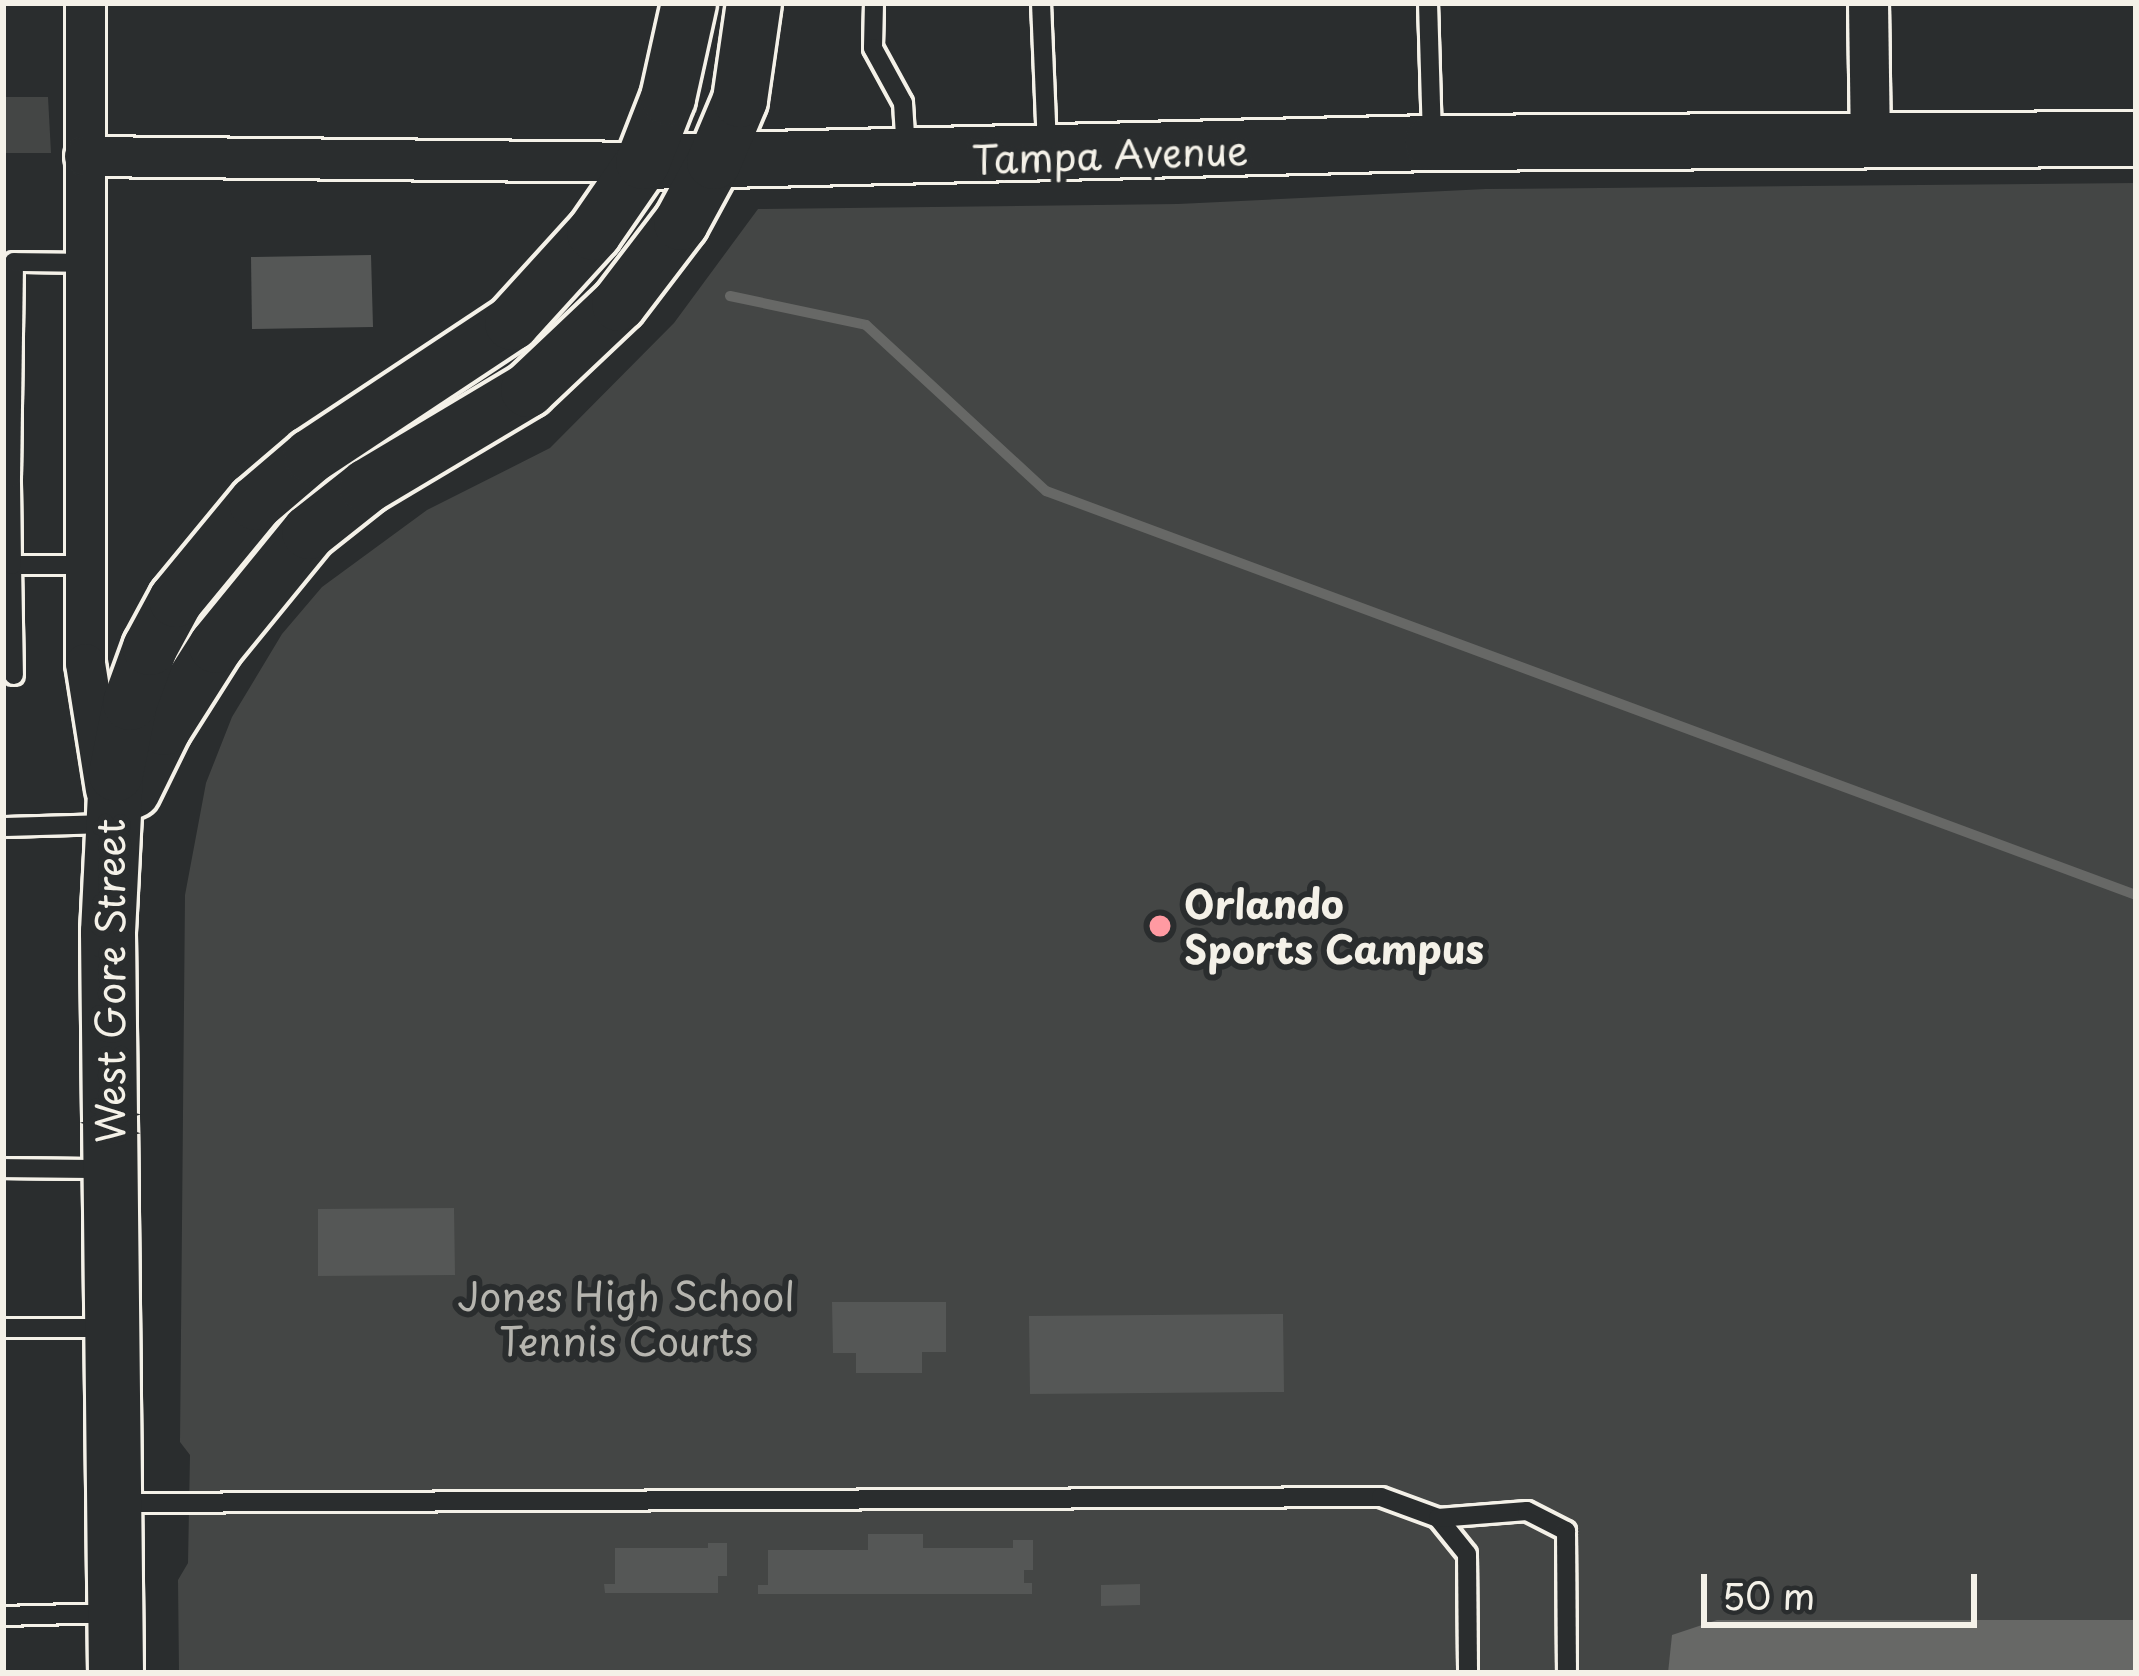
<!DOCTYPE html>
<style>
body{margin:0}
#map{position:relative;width:2139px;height:1676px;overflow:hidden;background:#2a2d2e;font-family:"Playpen Sans",sans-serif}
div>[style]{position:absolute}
.green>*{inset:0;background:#444645}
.water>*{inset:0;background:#676866}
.stream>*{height:10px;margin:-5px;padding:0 5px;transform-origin:5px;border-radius:5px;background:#676866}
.building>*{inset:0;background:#555756}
.roads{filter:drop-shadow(3px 0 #f4f1e8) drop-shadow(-3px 0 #f4f1e8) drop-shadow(0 3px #f4f1e8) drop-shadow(0 -3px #f4f1e8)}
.lane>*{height:18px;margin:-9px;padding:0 9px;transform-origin:9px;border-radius:9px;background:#2a2d2e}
.street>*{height:39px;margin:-19.5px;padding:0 19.5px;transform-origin:19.5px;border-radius:19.5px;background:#2a2d2e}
.secondary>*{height:54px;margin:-27px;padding:0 27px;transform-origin:27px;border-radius:27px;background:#2a2d2e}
.dots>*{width:33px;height:33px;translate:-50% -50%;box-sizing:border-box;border:6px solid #2a2d2e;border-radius:50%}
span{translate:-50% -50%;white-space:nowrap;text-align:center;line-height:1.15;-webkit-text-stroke:12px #2a2d2e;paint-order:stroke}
.street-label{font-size:39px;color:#f4f1e8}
.poi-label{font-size:39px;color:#f4f1e8;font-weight:700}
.left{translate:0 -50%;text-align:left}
.park-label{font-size:39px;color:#b6b5af}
.frame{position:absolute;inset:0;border:6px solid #f4f1e8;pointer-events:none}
.scale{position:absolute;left:1701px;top:1574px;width:276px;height:54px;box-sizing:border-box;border:6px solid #f4f1e8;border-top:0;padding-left:15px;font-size:36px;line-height:42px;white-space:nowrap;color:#f4f1e8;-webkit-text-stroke:9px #2a2d2e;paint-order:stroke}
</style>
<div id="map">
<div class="green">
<i style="clip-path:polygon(3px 97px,48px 97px,51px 153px,3px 153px)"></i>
<i style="clip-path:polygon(2136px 183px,2136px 1673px,179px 1673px,178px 1580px,188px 1563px,190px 1455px,180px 1442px,185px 895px,206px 783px,232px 717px,282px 634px,322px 587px,427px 510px,550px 448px,674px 323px,758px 209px,1178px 204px,1486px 189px)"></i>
</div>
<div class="water">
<i style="clip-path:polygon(1717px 1620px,2136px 1620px,2136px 1673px,1668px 1673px,1672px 1635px)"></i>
</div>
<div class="stream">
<i style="left:730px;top:296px;width:139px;rotate:12deg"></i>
<i style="left:866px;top:325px;width:245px;rotate:42.7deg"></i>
<i style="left:1046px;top:491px;width:1162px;rotate:20.34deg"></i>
</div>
<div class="building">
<i style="clip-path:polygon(371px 255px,373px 327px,252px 329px,251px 257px)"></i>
<i style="clip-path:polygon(454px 1208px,455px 1275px,318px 1276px,318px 1209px)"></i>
<i style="clip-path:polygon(832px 1302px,946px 1302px,946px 1352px,922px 1352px,922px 1373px,856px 1373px,856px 1353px,833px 1353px)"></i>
<i style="clip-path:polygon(1283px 1314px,1284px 1392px,1030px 1394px,1029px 1316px)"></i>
<i style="clip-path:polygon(868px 1534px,923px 1534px,923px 1548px,1013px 1548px,1013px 1540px,1033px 1540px,1033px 1570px,1024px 1570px,1024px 1583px,1032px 1583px,1032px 1594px,758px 1594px,758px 1585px,768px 1585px,768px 1550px,868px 1550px)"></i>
<i style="clip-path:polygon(708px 1543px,727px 1543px,727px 1576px,718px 1576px,718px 1593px,605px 1593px,604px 1584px,615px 1584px,615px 1548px,708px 1548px)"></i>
<i style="clip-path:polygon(1140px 1584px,1140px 1605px,1101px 1606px,1101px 1585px)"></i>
</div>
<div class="roads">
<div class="lane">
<i style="left:874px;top:3px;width:45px;rotate:91.3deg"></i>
<i style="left:873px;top:48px;width:63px;rotate:61.4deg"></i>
<i style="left:903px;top:103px;width:49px;rotate:86.5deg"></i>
<i style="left:1041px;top:3px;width:145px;rotate:87.6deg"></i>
<i style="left:1428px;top:3px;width:133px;rotate:88.3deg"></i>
<i style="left:3px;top:565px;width:9px"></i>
<i style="left:12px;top:565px;width:110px;rotate:89deg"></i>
<i style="left:83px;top:565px;width:71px;rotate:180deg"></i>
<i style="left:12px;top:565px;width:87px;rotate:-90.7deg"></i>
<i style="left:11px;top:478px;width:216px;rotate:-89.2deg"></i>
<i style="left:14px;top:262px;width:70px;rotate:0.8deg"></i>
<i style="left:3px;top:827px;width:104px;rotate:-1.7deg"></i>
<i style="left:3px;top:1168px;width:103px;rotate:0.6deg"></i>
<i style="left:3px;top:1328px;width:104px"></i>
<i style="left:119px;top:1503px;width:1262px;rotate:-0.27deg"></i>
<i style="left:1381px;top:1497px;width:61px;rotate:20.2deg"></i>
<i style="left:1438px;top:1518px;width:46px;rotate:51.1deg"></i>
<i style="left:1467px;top:1554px;width:119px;rotate:89.5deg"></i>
<i style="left:1438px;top:1518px;width:89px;rotate:-4.5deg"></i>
<i style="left:1527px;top:1511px;width:44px;rotate:27.1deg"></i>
<i style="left:1566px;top:1531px;width:142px;rotate:89.6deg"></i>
<i style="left:3px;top:1616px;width:107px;rotate:-1.6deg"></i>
</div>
<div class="street">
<i style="left:85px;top:3px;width:660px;rotate:90deg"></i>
<i style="left:85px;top:663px;width:128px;rotate:81deg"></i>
<i style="left:1868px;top:3px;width:136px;rotate:89.2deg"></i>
<i style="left:84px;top:156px;width:559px;rotate:0.61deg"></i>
</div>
<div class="secondary">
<i style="left:643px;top:162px;width:789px;rotate:-1.38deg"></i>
<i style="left:1432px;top:143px;width:704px;rotate:-0.33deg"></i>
<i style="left:133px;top:791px;width:70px;rotate:-63.8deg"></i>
<i style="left:164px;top:728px;width:97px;rotate:-57.6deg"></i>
<i style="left:216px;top:646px;width:147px;rotate:-50.8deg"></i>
<i style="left:309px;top:532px;width:74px;rotate:-38.4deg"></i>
<i style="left:367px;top:486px;width:187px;rotate:-30.8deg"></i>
<i style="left:528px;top:390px;width:125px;rotate:-43.4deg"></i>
<i style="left:619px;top:304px;width:102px;rotate:-52.6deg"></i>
<i style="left:681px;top:223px;width:69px;rotate:-61.6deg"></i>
<i style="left:714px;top:162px;width:67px;rotate:-67.2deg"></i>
<i style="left:740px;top:100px;width:98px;rotate:-81.8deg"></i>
<i style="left:116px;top:1673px;width:741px;rotate:-90.62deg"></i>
<i style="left:108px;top:932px;width:158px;rotate:-87.1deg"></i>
<i style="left:116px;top:774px;width:72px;rotate:-78.8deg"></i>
<i style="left:130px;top:703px;width:59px;rotate:-70deg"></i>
<i style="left:150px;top:648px;width:55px;rotate:-61.6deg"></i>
<i style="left:176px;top:600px;width:126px;rotate:-50.5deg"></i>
<i style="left:256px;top:503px;width:72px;rotate:-40.5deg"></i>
<i style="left:311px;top:456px;width:241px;rotate:-33.5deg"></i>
<i style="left:512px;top:323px;width:122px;rotate:-47.7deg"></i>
<i style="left:594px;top:233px;width:86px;rotate:-55.4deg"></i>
<i style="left:643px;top:162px;width:69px;rotate:-68.7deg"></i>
<i style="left:668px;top:98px;width:97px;rotate:-77.5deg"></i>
</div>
</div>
<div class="dots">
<i style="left:1160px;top:926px;background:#ff9aa2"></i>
</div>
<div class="street-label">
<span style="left:1110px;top:154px;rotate:-2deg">Tampa Avenue</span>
<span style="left:109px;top:981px;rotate:-90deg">West Gore Street</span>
</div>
<div class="poi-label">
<span class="left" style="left:1184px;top:926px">Orlando<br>Sports Campus</span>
</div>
<div class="park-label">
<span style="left:626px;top:1318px">Jones High School<br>Tennis Courts</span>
</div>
<div class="frame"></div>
<div class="scale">50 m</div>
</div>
